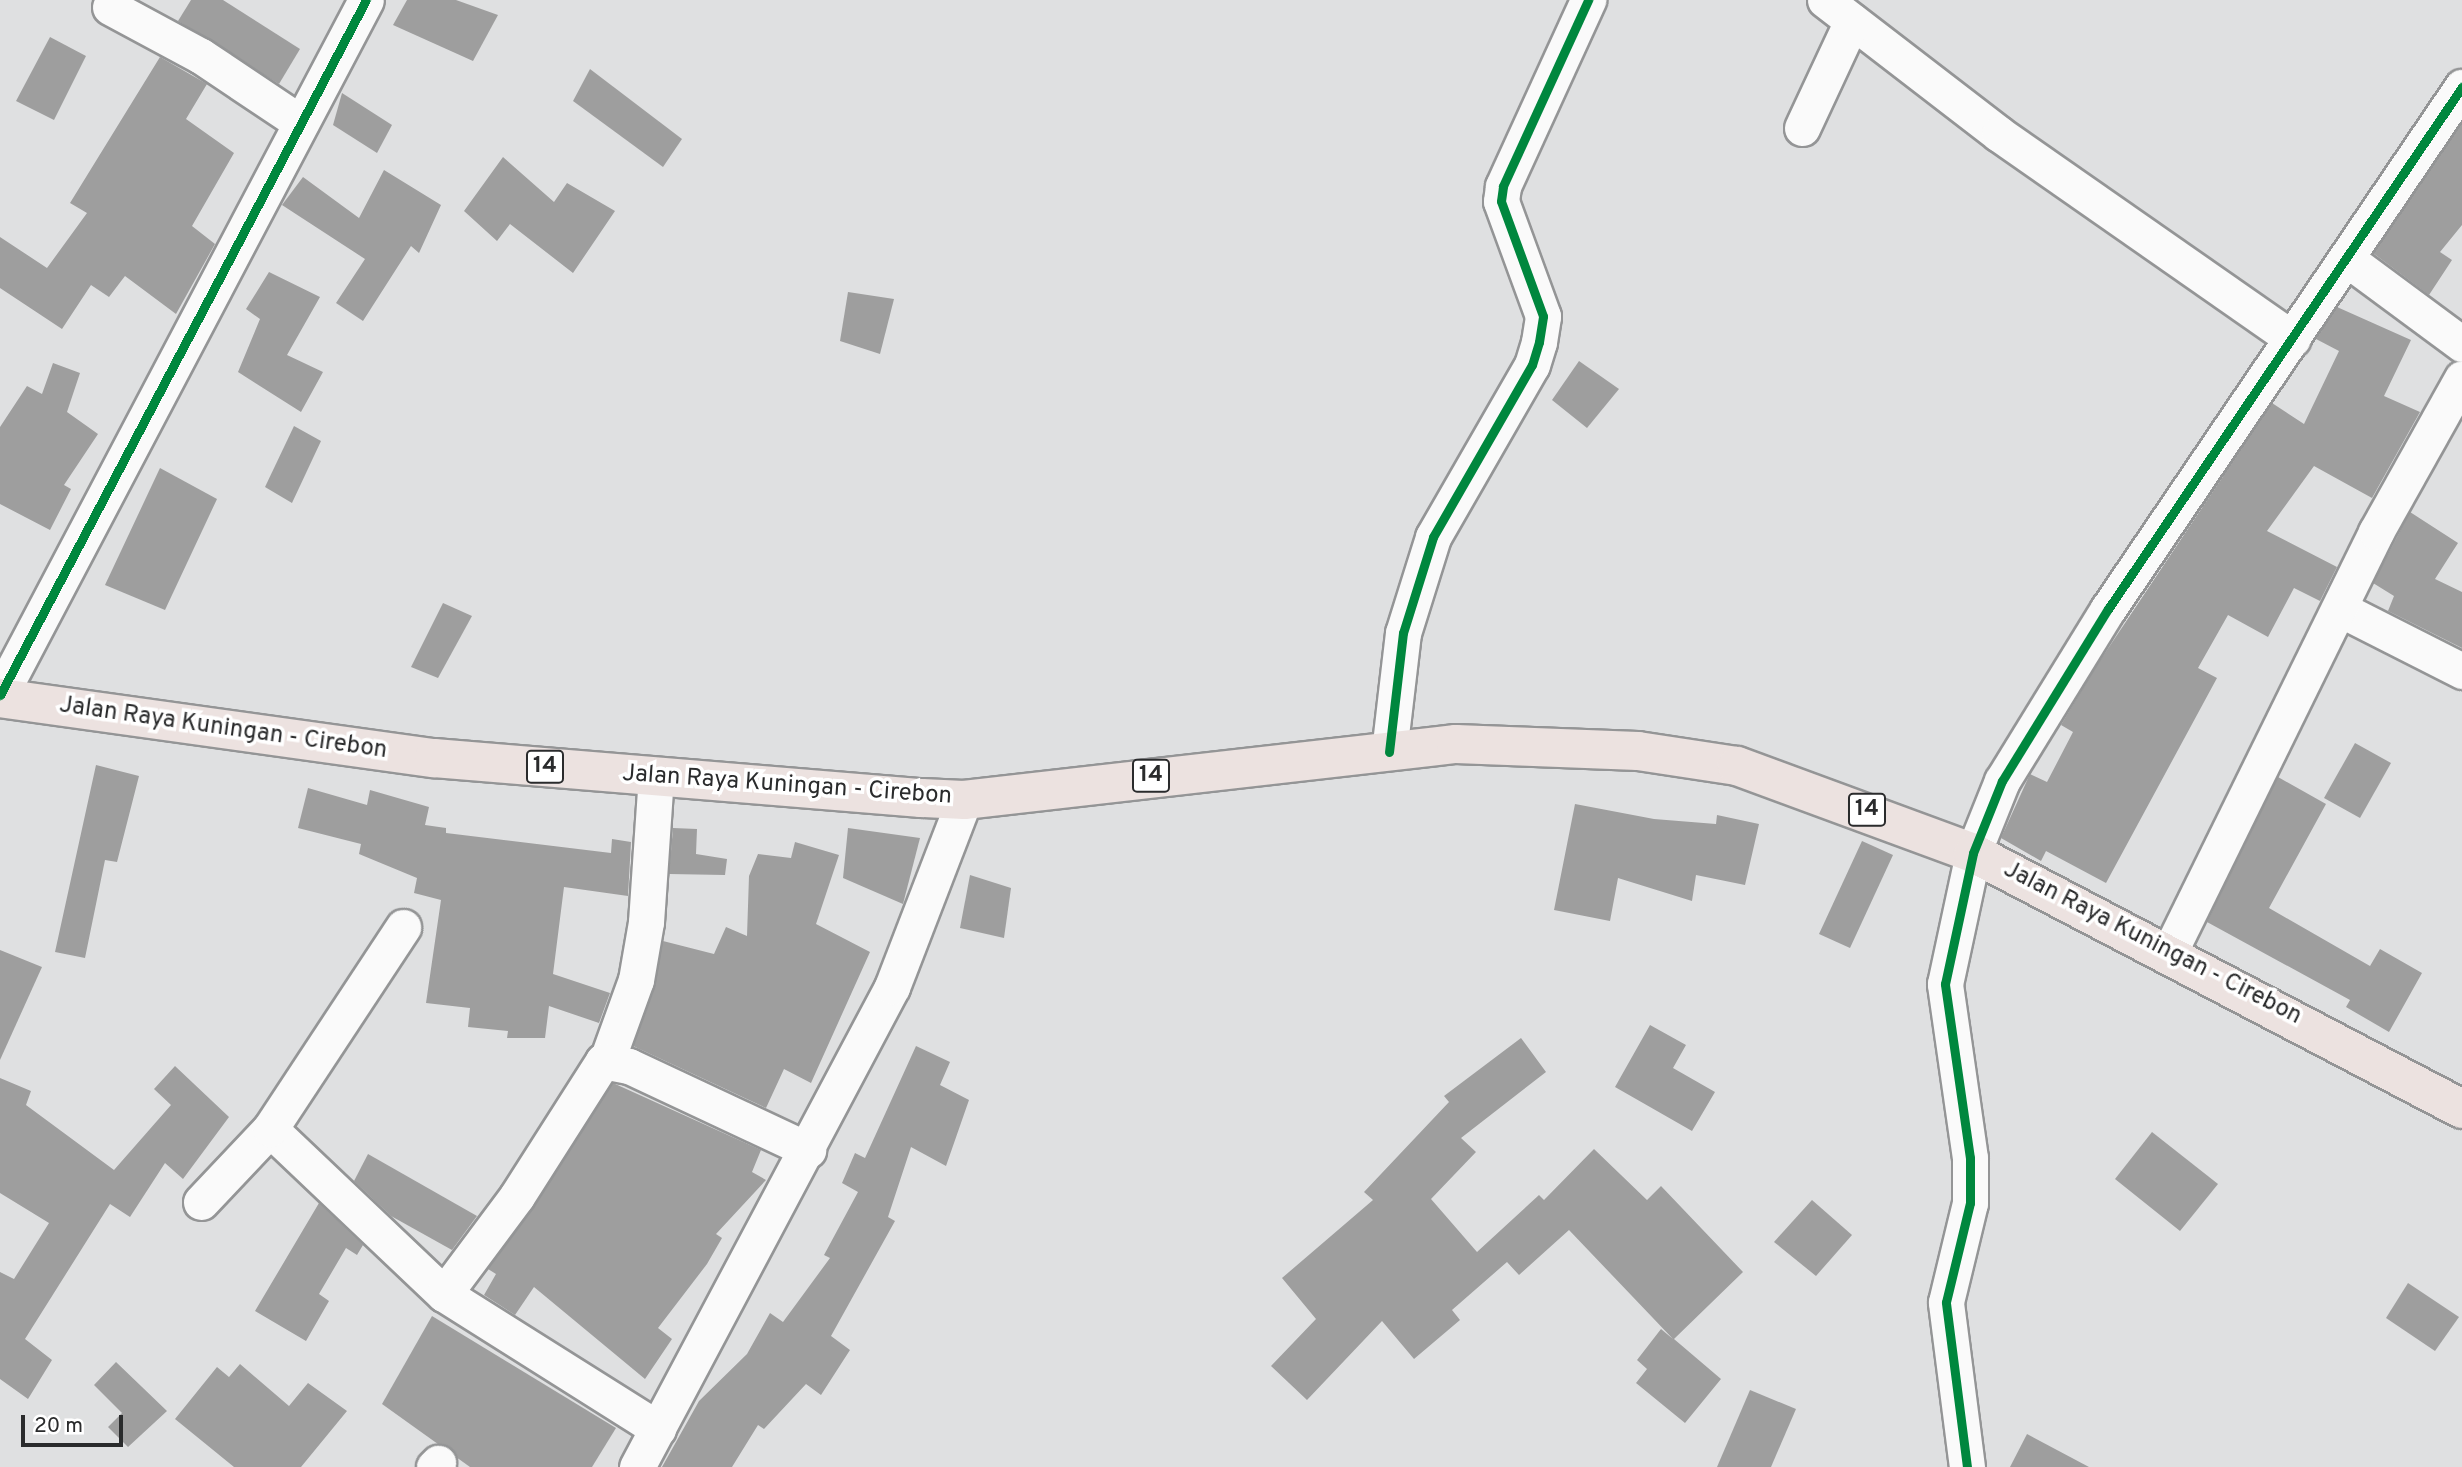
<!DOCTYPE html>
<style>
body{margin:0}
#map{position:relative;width:2462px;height:1467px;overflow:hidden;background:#dfe0e1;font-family:Overpass,sans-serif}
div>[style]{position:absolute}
.building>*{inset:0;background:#9e9e9e}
.roads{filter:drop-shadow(2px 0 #949596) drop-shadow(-2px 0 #949596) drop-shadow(0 2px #949596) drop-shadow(0 -2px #949596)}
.minor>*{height:35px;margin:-17.5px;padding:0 17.5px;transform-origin:17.5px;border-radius:17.5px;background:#fafafa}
.trunk>*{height:38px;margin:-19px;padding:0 19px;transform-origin:19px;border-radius:19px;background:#ece2e0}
.cycleway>*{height:9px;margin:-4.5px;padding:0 4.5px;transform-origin:4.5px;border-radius:4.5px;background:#00873e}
span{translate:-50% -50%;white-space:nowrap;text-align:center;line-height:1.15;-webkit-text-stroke:7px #fff;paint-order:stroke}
.shield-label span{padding:2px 5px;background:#fff;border:2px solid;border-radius:5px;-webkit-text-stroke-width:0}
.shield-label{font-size:23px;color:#2a2b2c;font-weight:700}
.street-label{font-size:24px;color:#2a2b2c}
.scale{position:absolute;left:21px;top:1415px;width:102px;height:32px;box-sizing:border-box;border:4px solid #2a2b2c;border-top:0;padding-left:9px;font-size:21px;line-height:24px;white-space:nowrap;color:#2a2b2c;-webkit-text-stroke:5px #fff;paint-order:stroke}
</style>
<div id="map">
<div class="building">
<i style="clip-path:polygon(191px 0,223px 0,300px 49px,279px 84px,178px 21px)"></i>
<i style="clip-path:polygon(407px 0,456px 0,498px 15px,473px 61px,393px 25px)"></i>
<i style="clip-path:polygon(50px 37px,86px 56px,54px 120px,16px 101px)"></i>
<i style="clip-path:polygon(160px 57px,207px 84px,186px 119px,234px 153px,192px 226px,215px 244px,176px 314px,125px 276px,109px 297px,91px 285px,62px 329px,0 288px,0 237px,47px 268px,87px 213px,70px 203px)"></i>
<i style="clip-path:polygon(590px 69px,682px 139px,663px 167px,573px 101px)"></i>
<i style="clip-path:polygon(342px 93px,392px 125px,377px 153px,333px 125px)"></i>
<i style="clip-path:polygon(2462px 123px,2462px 225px,2440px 252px,2452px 260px,2429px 295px,2373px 253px)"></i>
<i style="clip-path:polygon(503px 157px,554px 202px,567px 183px,615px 211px,573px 273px,510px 224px,497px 241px,464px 211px)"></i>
<i style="clip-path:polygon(384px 170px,441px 205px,419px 253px,411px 246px,363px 321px,336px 303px,365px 259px,282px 205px,303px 177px,359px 218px)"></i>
<i style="clip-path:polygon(269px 272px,320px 297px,287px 355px,323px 372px,301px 412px,238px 372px,260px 319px,246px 309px)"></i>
<i style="clip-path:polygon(848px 292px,894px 299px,880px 354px,840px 341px)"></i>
<i style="clip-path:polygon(2337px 307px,2411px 340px,2384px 396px,2420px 412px,2372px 498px,2314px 466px,2267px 531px,2337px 567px,2320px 601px,2294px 588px,2268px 637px,2228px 615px,2198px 668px,2217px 678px,2106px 883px,2046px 851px,2041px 861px,2001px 838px,2030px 774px,2047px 782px,2073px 732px,2061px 725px,2095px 668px,2272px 403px,2304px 424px,2339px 351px,2316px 339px)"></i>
<i style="clip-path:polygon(1579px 361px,1619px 389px,1587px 428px,1552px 400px)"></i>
<i style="clip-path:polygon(53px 363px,80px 373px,67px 412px,98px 434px,64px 485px,71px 489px,50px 530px,0 504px,0 427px,27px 386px,42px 394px)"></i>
<i style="clip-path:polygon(294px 426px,321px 441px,292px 503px,265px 487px)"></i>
<i style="clip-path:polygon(160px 468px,217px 499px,165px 610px,105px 585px)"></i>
<i style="clip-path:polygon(2410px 512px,2458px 543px,2435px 579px,2462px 592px,2462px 648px,2388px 611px,2394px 596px,2373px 583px)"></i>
<i style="clip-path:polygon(443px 603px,472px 616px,438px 678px,411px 667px)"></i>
<i style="clip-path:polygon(2355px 743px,2391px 763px,2360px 818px,2324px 798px)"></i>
<i style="clip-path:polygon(96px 765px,139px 776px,117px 862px,105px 860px,85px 958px,55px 952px)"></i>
<i style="clip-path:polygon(2278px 777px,2326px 804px,2269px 908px,2370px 966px,2380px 949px,2422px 973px,2389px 1032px,2346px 1007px,2350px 1000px,2207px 922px)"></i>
<i style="clip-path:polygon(308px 788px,367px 805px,370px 790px,429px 807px,425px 825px,446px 828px,446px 833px,611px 853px,612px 839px,631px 842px,628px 896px,564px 887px,553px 974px,610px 993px,599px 1023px,549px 1006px,545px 1038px,507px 1038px,508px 1031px,468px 1027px,470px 1008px,426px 1003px,441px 900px,414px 893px,417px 878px,359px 854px,361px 844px,298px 828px)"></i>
<i style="clip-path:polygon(1575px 804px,1654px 819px,1716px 824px,1717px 815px,1759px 824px,1745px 885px,1696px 875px,1692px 901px,1618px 878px,1610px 921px,1554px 910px)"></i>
<i style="clip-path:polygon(673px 828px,697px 829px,696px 854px,727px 859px,725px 875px,669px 874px)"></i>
<i style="clip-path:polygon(848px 828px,920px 838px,903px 904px,843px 878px)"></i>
<i style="clip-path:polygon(1862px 841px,1893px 855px,1850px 948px,1819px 934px)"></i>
<i style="clip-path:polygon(795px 842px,839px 855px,816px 924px,870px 952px,811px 1083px,784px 1069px,766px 1108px,633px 1046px,663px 941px,714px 954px,726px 927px,747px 936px,749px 876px,758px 854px,791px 858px)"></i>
<i style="clip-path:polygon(970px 875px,1011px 888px,1004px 938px,960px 928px)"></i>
<i style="clip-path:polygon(0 950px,42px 967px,0 1060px)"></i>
<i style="clip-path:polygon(1650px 1025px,1686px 1045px,1673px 1068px,1715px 1092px,1692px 1131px,1615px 1087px)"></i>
<i style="clip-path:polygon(1521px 1038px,1546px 1072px,1461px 1138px,1476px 1152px,1431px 1199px,1477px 1252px,1539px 1195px,1544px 1200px,1594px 1149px,1647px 1200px,1661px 1186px,1743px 1272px,1674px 1339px,1721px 1379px,1685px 1423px,1636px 1383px,1647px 1369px,1637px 1360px,1661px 1329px,1673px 1339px,1569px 1230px,1519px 1275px,1507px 1262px,1452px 1310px,1460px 1320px,1414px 1359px,1382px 1321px,1307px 1400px,1271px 1366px,1316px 1319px,1282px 1278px,1373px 1200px,1364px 1192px,1449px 1102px,1444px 1096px)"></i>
<i style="clip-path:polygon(916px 1046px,950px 1062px,940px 1085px,969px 1100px,946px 1166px,911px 1147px,888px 1217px,895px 1221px,831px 1336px,850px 1350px,821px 1395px,806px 1384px,764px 1429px,758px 1425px,732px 1467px,662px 1467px,699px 1401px,747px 1354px,770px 1313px,783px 1322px,830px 1258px,824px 1255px,858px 1192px,842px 1183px,855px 1153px,865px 1158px)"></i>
<i style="clip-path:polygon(175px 1066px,229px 1117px,183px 1179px,165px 1163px,130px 1217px,110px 1204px,25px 1339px,52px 1360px,28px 1399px,0 1379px,0 1272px,14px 1279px,49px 1223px,0 1193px,0 1078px,31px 1091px,26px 1105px,114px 1170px,171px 1105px,154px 1089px)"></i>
<i style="clip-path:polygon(613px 1083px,761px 1150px,752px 1172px,766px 1180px,716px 1234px,722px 1238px,707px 1264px,658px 1328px,672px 1339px,645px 1379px,534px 1287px,515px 1315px,484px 1295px,496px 1274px,488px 1269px)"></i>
<i style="clip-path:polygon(2152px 1132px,2218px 1184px,2180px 1231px,2115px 1179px)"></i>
<i style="clip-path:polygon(368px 1154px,477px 1216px,452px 1250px,391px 1216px,354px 1181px)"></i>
<i style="clip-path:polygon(1812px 1200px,1852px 1235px,1816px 1276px,1774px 1242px)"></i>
<i style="clip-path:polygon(319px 1203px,363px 1245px,357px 1255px,346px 1248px,319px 1294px,329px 1301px,306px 1341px,255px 1311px)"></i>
<i style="clip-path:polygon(2408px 1283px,2459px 1317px,2435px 1351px,2386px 1318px)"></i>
<i style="clip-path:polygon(432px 1316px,616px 1428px,592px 1467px,470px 1467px,382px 1404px)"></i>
<i style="clip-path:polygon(116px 1362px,167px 1411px,128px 1447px,108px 1427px,122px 1413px,94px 1385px)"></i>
<i style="clip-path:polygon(240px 1364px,289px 1406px,308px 1383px,347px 1411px,301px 1467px,234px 1467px,175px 1419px,217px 1367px,229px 1377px)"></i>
<i style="clip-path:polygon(1750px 1390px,1796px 1409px,1771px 1467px,1717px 1467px)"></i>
<i style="clip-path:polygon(2027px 1434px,2089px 1467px,2010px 1467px)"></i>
</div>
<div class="roads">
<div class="minor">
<i style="left:1825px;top:0;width:220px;rotate:37.6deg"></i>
<i style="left:1999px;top:134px;width:358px;rotate:34.9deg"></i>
<i style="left:110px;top:7px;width:103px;rotate:28.3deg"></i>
<i style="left:201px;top:56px;width:120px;rotate:33.8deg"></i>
<i style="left:1802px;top:128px;width:118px;rotate:-65deg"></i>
<i style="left:2347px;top:259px;width:143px;rotate:36.5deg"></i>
<i style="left:2340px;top:609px;width:137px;rotate:26.9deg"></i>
<i style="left:0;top:695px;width:785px;rotate:-62.23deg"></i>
<i style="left:1389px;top:752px;width:120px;rotate:-83.3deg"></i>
<i style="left:1403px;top:633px;width:101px;rotate:-72.6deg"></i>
<i style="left:1433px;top:537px;width:198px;rotate:-60.1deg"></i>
<i style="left:1532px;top:365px;width:24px;rotate:-73deg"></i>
<i style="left:1539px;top:342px;width:26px;rotate:-81deg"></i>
<i style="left:1543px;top:316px;width:122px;rotate:-110.1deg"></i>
<i style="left:1501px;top:201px;width:15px;rotate:-82deg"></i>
<i style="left:1503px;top:186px;width:205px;rotate:-65.4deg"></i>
<i style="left:2169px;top:953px;width:469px;rotate:-63.8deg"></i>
<i style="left:2376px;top:532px;width:176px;rotate:-60.8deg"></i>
<i style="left:607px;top:1060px;width:85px;rotate:-70.1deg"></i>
<i style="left:636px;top:980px;width:59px;rotate:-80.2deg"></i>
<i style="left:646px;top:922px;width:146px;rotate:-86.1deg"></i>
<i style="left:270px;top:1129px;width:240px;rotate:43.5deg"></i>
<i style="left:444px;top:1294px;width:253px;rotate:32.2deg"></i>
<i style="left:201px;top:1202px;width:100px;rotate:-46.6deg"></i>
<i style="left:270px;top:1129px;width:242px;rotate:-56.6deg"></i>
<i style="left:444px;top:1294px;width:122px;rotate:-53.3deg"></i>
<i style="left:517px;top:1196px;width:160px;rotate:-57.5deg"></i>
<i style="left:603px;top:1061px;width:26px;rotate:11deg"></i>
<i style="left:629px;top:1066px;width:198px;rotate:25.1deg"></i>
<i style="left:434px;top:1467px;width:6px;rotate:-45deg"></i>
<i style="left:637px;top:1467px;width:544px;rotate:-62.02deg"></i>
<i style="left:892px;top:987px;width:200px;rotate:-68.9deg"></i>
<i style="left:1967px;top:1467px;width:166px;rotate:-97.3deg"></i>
<i style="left:1946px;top:1302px;width:102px;rotate:-76.4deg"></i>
<i style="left:1970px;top:1203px;width:45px;rotate:-90deg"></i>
<i style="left:1970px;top:1158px;width:176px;rotate:-98.2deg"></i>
<i style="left:1945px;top:984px;width:134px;rotate:-77.9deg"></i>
<i style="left:1973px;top:853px;width:78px;rotate:-68.1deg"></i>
<i style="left:2002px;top:781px;width:202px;rotate:-58.4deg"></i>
<i style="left:2108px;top:609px;width:631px;rotate:-55.86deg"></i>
</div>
<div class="trunk">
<i style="left:0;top:698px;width:438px;rotate:7.9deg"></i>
<i style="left:434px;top:758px;width:489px;rotate:4.7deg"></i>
<i style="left:921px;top:798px;width:43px;rotate:2.7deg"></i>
<i style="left:964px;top:800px;width:495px;rotate:-6.5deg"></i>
<i style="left:1456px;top:744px;width:182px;rotate:2.2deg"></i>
<i style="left:1638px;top:751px;width:100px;rotate:8.6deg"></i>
<i style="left:1737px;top:766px;width:252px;rotate:20.2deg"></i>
<i style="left:1973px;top:853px;width:552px;rotate:27.63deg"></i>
</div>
</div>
<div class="cycleway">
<i style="left:0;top:695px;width:785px;rotate:-62.23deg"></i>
<i style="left:1389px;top:752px;width:120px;rotate:-83.3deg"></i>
<i style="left:1403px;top:633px;width:101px;rotate:-72.6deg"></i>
<i style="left:1433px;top:537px;width:198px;rotate:-60.1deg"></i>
<i style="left:1532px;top:365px;width:24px;rotate:-73deg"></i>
<i style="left:1539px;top:342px;width:26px;rotate:-81deg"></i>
<i style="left:1543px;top:316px;width:122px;rotate:-110.1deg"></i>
<i style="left:1501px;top:201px;width:15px;rotate:-82deg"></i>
<i style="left:1503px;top:186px;width:205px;rotate:-65.4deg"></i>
<i style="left:1967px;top:1467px;width:166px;rotate:-97.3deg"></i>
<i style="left:1946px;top:1302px;width:102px;rotate:-76.4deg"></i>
<i style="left:1970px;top:1203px;width:45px;rotate:-90deg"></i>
<i style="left:1970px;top:1158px;width:176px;rotate:-98.2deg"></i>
<i style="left:1945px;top:984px;width:134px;rotate:-77.9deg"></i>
<i style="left:1973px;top:853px;width:78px;rotate:-68.1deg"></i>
<i style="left:2002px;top:781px;width:202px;rotate:-58.4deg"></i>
<i style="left:2108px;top:609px;width:631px;rotate:-55.86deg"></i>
</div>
<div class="shield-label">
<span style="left:545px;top:767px">14</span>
<span style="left:1151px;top:776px">14</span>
<span style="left:1867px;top:810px">14</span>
</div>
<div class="street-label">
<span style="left:223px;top:729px;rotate:8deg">Jalan Raya Kuningan - Cirebon</span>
<span style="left:787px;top:786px;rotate:4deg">Jalan Raya Kuningan - Cirebon</span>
<span style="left:2152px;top:944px;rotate:27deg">Jalan Raya Kuningan - Cirebon</span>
</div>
<div class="scale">20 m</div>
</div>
